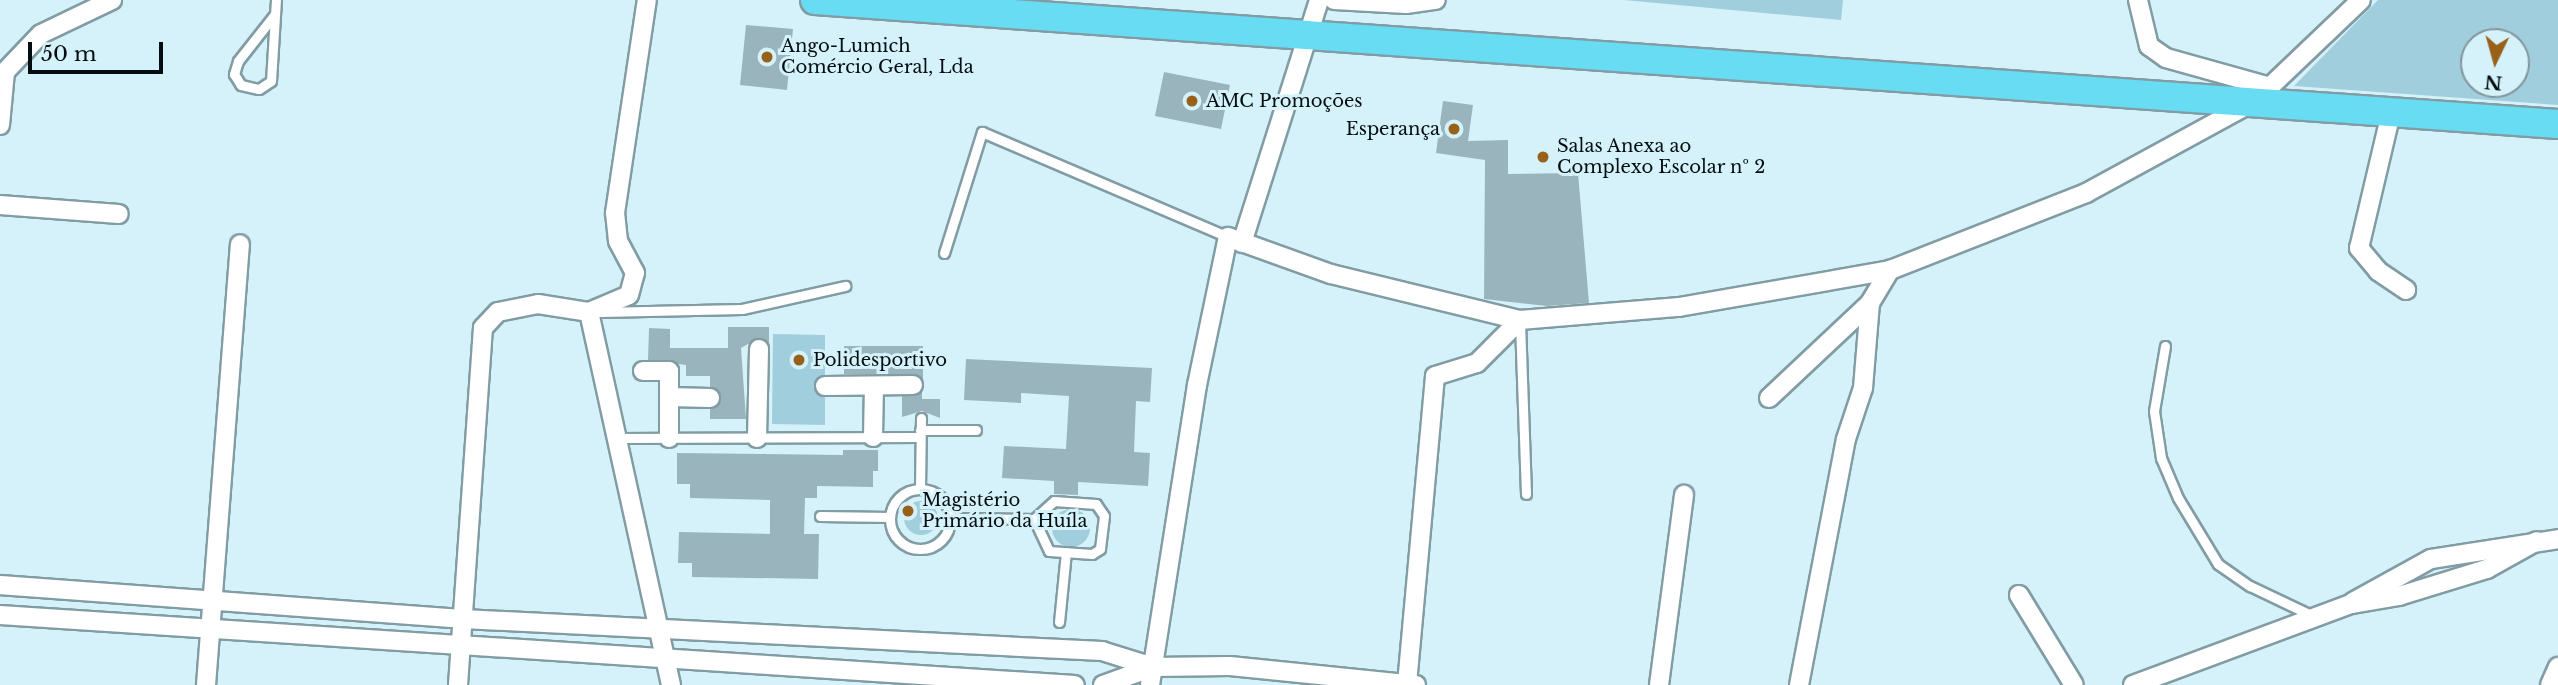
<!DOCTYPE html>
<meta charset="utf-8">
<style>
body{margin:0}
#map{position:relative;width:2558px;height:685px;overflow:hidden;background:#d5f2fa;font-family:"Libre Baskerville",serif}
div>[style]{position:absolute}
.green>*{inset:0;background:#a0cedc}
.round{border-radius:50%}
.building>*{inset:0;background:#99b4bc}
.roads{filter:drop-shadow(2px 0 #829ca4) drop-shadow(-2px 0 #829ca4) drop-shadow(0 2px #829ca4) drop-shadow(0 -2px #829ca4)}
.lane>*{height:9px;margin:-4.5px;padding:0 4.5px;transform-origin:4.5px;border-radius:4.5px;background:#fff}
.lane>.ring{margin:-4.5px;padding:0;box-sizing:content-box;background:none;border:9px solid #fff;border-radius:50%}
.street>*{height:18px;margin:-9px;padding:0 9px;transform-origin:9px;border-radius:9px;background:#fff}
.primary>*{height:28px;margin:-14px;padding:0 14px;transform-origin:14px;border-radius:14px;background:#68dcf2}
.dots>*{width:19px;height:19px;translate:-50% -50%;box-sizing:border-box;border:4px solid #d5f2fa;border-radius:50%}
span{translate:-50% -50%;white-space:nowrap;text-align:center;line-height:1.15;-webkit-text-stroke:6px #d5f2fa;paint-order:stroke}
.poi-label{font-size:18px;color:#040d10}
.left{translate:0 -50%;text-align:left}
.right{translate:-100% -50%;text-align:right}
.north{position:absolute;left:2460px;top:28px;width:70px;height:70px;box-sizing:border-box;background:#d5f2fa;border:2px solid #81969c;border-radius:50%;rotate:185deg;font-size:19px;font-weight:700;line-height:28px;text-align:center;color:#040d10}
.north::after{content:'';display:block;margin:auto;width:24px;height:32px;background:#98611a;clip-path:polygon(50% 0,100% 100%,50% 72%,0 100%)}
.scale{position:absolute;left:28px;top:42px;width:135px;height:32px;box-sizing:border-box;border:4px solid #040d10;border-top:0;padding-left:9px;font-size:21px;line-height:24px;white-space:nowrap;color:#040d10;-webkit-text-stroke:5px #d5f2fa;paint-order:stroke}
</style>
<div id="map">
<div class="green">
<i style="clip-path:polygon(1624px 0,1843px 0,1841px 20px)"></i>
<i style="clip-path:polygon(evenodd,2378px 0,2558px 0,2558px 105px,2294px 86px,2378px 0,2474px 42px,2516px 42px,2516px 84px,2474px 84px,2474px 42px)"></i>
<i style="clip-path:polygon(773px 334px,825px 335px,825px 425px,772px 424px)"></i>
<i class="round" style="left:904px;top:501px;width:34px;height:34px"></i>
<i class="round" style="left:1052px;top:509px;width:38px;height:38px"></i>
</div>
<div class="building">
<i style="clip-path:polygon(746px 25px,793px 29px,787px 90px,740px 85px)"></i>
<i style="clip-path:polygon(1164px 72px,1230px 85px,1221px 129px,1155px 116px)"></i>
<i style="clip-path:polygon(1443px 101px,1473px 105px,1468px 141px,1508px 140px,1508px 174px,1578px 173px,1589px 303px,1547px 306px,1484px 299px,1485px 160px,1436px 153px)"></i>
<i style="clip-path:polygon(728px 327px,769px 327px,769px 343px,759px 338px,741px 348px,746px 419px,710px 419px,710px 409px,721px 398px,710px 387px,710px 376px,686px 376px,686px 365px,648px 360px,649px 328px,670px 329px,670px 348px,728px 348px)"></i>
<i style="clip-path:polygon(844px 346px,923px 346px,923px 379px,913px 374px,844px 374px)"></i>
<i style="clip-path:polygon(966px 359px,1152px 368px,1150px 402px,1136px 401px,1134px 452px,1150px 453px,1148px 486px,1078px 482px,1078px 495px,1054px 494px,1054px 481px,1002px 478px,1004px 446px,1066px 449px,1069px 396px,1021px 393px,1021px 403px,964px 400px)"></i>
<i style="clip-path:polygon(922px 391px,922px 399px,940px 399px,940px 418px,922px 411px,902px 417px,902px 396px)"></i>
<i style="clip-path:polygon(843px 450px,878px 450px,878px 471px,873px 471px,873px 487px,817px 486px,817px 498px,805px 498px,804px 534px,819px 534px,818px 579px,692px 577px,692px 563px,678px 563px,679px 532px,770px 534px,770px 500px,690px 498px,690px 484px,677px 484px,677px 453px,843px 455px)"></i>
</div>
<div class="roads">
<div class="lane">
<i style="left:275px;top:14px;width:60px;rotate:128.2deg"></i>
<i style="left:238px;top:61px;width:14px;rotate:107deg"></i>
<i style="left:234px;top:74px;width:13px;rotate:58deg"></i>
<i style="left:241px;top:85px;width:18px;rotate:13deg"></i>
<i style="left:259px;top:89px;width:14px;rotate:-34deg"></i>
<i style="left:271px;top:81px;width:81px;rotate:-86.5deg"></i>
<i style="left:944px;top:253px;width:127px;rotate:-72.6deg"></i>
<i style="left:982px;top:132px;width:267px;rotate:23.1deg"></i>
<i style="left:600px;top:312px;width:142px;rotate:-1.2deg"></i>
<i style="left:742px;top:309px;width:106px;rotate:-12.6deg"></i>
<i style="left:1520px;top:322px;width:172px;rotate:88deg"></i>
<i style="left:2165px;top:346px;width:66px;rotate:99.6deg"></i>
<i style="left:2154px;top:411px;width:48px;rotate:81.5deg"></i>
<i style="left:2161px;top:458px;width:43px;rotate:67deg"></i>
<i style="left:2178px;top:498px;width:77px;rotate:58.8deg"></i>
<i style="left:2218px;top:564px;width:39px;rotate:35deg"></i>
<i style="left:2250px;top:586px;width:70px;rotate:25.5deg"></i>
<i style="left:920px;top:430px;width:56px"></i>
<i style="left:617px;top:438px;width:303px;rotate:-0.2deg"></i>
<i class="ring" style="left:890px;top:489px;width:51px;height:51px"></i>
<i style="left:920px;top:489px;width:71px;rotate:-89.2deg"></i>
<i style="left:820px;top:516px;width:70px;rotate:0.8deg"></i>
<i style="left:951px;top:518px;width:83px;rotate:0.7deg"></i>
<i style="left:1034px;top:519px;width:27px;rotate:-42deg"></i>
<i style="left:1054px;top:501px;width:42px;rotate:4.1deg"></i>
<i style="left:1096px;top:504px;width:14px;rotate:56deg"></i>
<i style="left:1104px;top:516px;width:33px;rotate:97deg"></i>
<i style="left:1100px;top:549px;width:9px;rotate:148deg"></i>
<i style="left:1092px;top:554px;width:43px;rotate:-176deg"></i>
<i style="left:1049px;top:551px;width:35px;rotate:-115deg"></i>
<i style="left:1059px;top:622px;width:70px;rotate:-84.3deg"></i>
</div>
<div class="street">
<i style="left:1334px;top:0;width:72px;rotate:3.2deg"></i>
<i style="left:1406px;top:4px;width:30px;rotate:-8deg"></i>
<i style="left:2138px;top:0;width:47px;rotate:76.6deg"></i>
<i style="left:2149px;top:46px;width:21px;rotate:35deg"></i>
<i style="left:2166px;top:58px;width:108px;rotate:15.6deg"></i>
<i style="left:0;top:77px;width:59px;rotate:-46.4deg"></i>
<i style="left:41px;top:34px;width:79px;rotate:-25.6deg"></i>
<i style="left:2391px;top:113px;width:139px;rotate:103.3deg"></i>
<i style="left:2359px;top:248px;width:30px;rotate:50deg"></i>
<i style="left:2378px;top:271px;width:34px;rotate:34deg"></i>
<i style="left:0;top:125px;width:53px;rotate:-84.6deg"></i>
<i style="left:0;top:205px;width:119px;rotate:4.3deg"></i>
<i style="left:1242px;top:243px;width:255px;rotate:-72.4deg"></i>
<i style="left:589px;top:312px;width:382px;rotate:77.6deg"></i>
<i style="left:643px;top:371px;width:26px"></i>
<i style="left:669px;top:371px;width:67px;rotate:90deg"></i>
<i style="left:825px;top:386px;width:88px;rotate:-0.7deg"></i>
<i style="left:669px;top:397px;width:41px;rotate:1.4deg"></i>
<i style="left:1769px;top:398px;width:139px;rotate:-43.2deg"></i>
<i style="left:1870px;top:303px;width:39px;rotate:-59deg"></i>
<i style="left:873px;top:437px;width:51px;rotate:-88.9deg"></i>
<i style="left:757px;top:438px;width:89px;rotate:-88.7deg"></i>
<i style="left:0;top:585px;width:464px;rotate:4.2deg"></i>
<i style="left:463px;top:619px;width:640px;rotate:2.87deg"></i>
<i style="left:1102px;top:651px;width:53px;rotate:17.4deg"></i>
<i style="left:1153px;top:667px;width:77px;rotate:-0.7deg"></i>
<i style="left:1230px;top:666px;width:187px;rotate:5.8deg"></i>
<i style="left:2019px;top:595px;width:105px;rotate:58.6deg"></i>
<i style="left:2353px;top:602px;width:89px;rotate:-28.9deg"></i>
<i style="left:2431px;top:559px;width:129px;rotate:-8.9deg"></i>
<i style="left:0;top:615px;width:1077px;rotate:3.73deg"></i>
<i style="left:1407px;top:684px;width:309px;rotate:-84.8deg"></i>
<i style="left:1435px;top:376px;width:44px;rotate:-17.2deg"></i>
<i style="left:1477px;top:363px;width:61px;rotate:-45deg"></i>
<i style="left:206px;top:685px;width:442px;rotate:-85.6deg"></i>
<i style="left:458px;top:685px;width:358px;rotate:-86deg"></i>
<i style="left:483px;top:328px;width:22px;rotate:-47deg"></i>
<i style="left:498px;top:312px;width:41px;rotate:-11.3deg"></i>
<i style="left:538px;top:304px;width:52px;rotate:8.9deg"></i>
<i style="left:589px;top:312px;width:43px;rotate:-23deg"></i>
<i style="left:629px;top:295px;width:23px;rotate:-75deg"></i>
<i style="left:635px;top:273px;width:36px;rotate:-118deg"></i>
<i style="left:618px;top:241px;width:28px;rotate:-96deg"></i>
<i style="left:615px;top:213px;width:215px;rotate:-81.5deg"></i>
<i style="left:1103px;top:685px;width:53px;rotate:-19.8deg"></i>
<i style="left:1150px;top:685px;width:304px;rotate:-81.1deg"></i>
<i style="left:1197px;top:385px;width:151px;rotate:-78.2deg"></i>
<i style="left:1228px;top:237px;width:109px;rotate:19.8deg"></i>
<i style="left:1331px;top:274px;width:195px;rotate:13.7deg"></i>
<i style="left:1520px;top:320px;width:160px;rotate:-4.7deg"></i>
<i style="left:1679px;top:307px;width:214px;rotate:-9.9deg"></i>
<i style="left:1890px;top:270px;width:211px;rotate:-21.4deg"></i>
<i style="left:2086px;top:193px;width:192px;rotate:-28.6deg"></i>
<i style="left:2255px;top:101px;width:146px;rotate:-43.6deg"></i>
<i style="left:1659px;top:685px;width:192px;rotate:-82.5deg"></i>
<i style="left:1799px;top:685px;width:250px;rotate:-79.2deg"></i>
<i style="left:1846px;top:439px;width:54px;rotate:-71.6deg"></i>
<i style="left:1863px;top:388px;width:85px;rotate:-85.3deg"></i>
<i style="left:2133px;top:685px;width:233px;rotate:-20.4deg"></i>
<i style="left:2351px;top:604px;width:49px;rotate:-9.5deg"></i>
<i style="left:2399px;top:596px;width:92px;rotate:-17.1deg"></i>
<i style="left:2487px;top:569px;width:57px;rotate:-29.2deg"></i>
<i style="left:2550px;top:685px;width:20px;rotate:-66deg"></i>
</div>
<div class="primary">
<i style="left:815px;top:0;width:1747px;rotate:4.07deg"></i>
</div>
</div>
<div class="dots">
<i style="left:767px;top:57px;background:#98611a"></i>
<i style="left:1192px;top:101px;background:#98611a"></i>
<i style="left:1454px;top:129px;background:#98611a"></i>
<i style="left:1543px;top:157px;background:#98611a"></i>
<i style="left:799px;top:360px;background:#98611a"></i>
<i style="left:908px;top:511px;background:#98611a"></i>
</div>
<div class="poi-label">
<span class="left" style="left:781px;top:57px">Ango-Lumich<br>Comércio Geral, Lda</span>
<span class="left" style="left:1206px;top:101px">AMC Promoções</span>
<span class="right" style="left:1440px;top:129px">Esperança</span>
<span class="left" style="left:1557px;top:157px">Salas Anexa ao<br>Complexo Escolar nº 2</span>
<span class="left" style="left:813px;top:360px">Polidesportivo</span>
<span class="left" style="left:922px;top:511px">Magistério<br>Primário da Huíla</span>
</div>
<div class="north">N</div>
<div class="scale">50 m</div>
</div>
